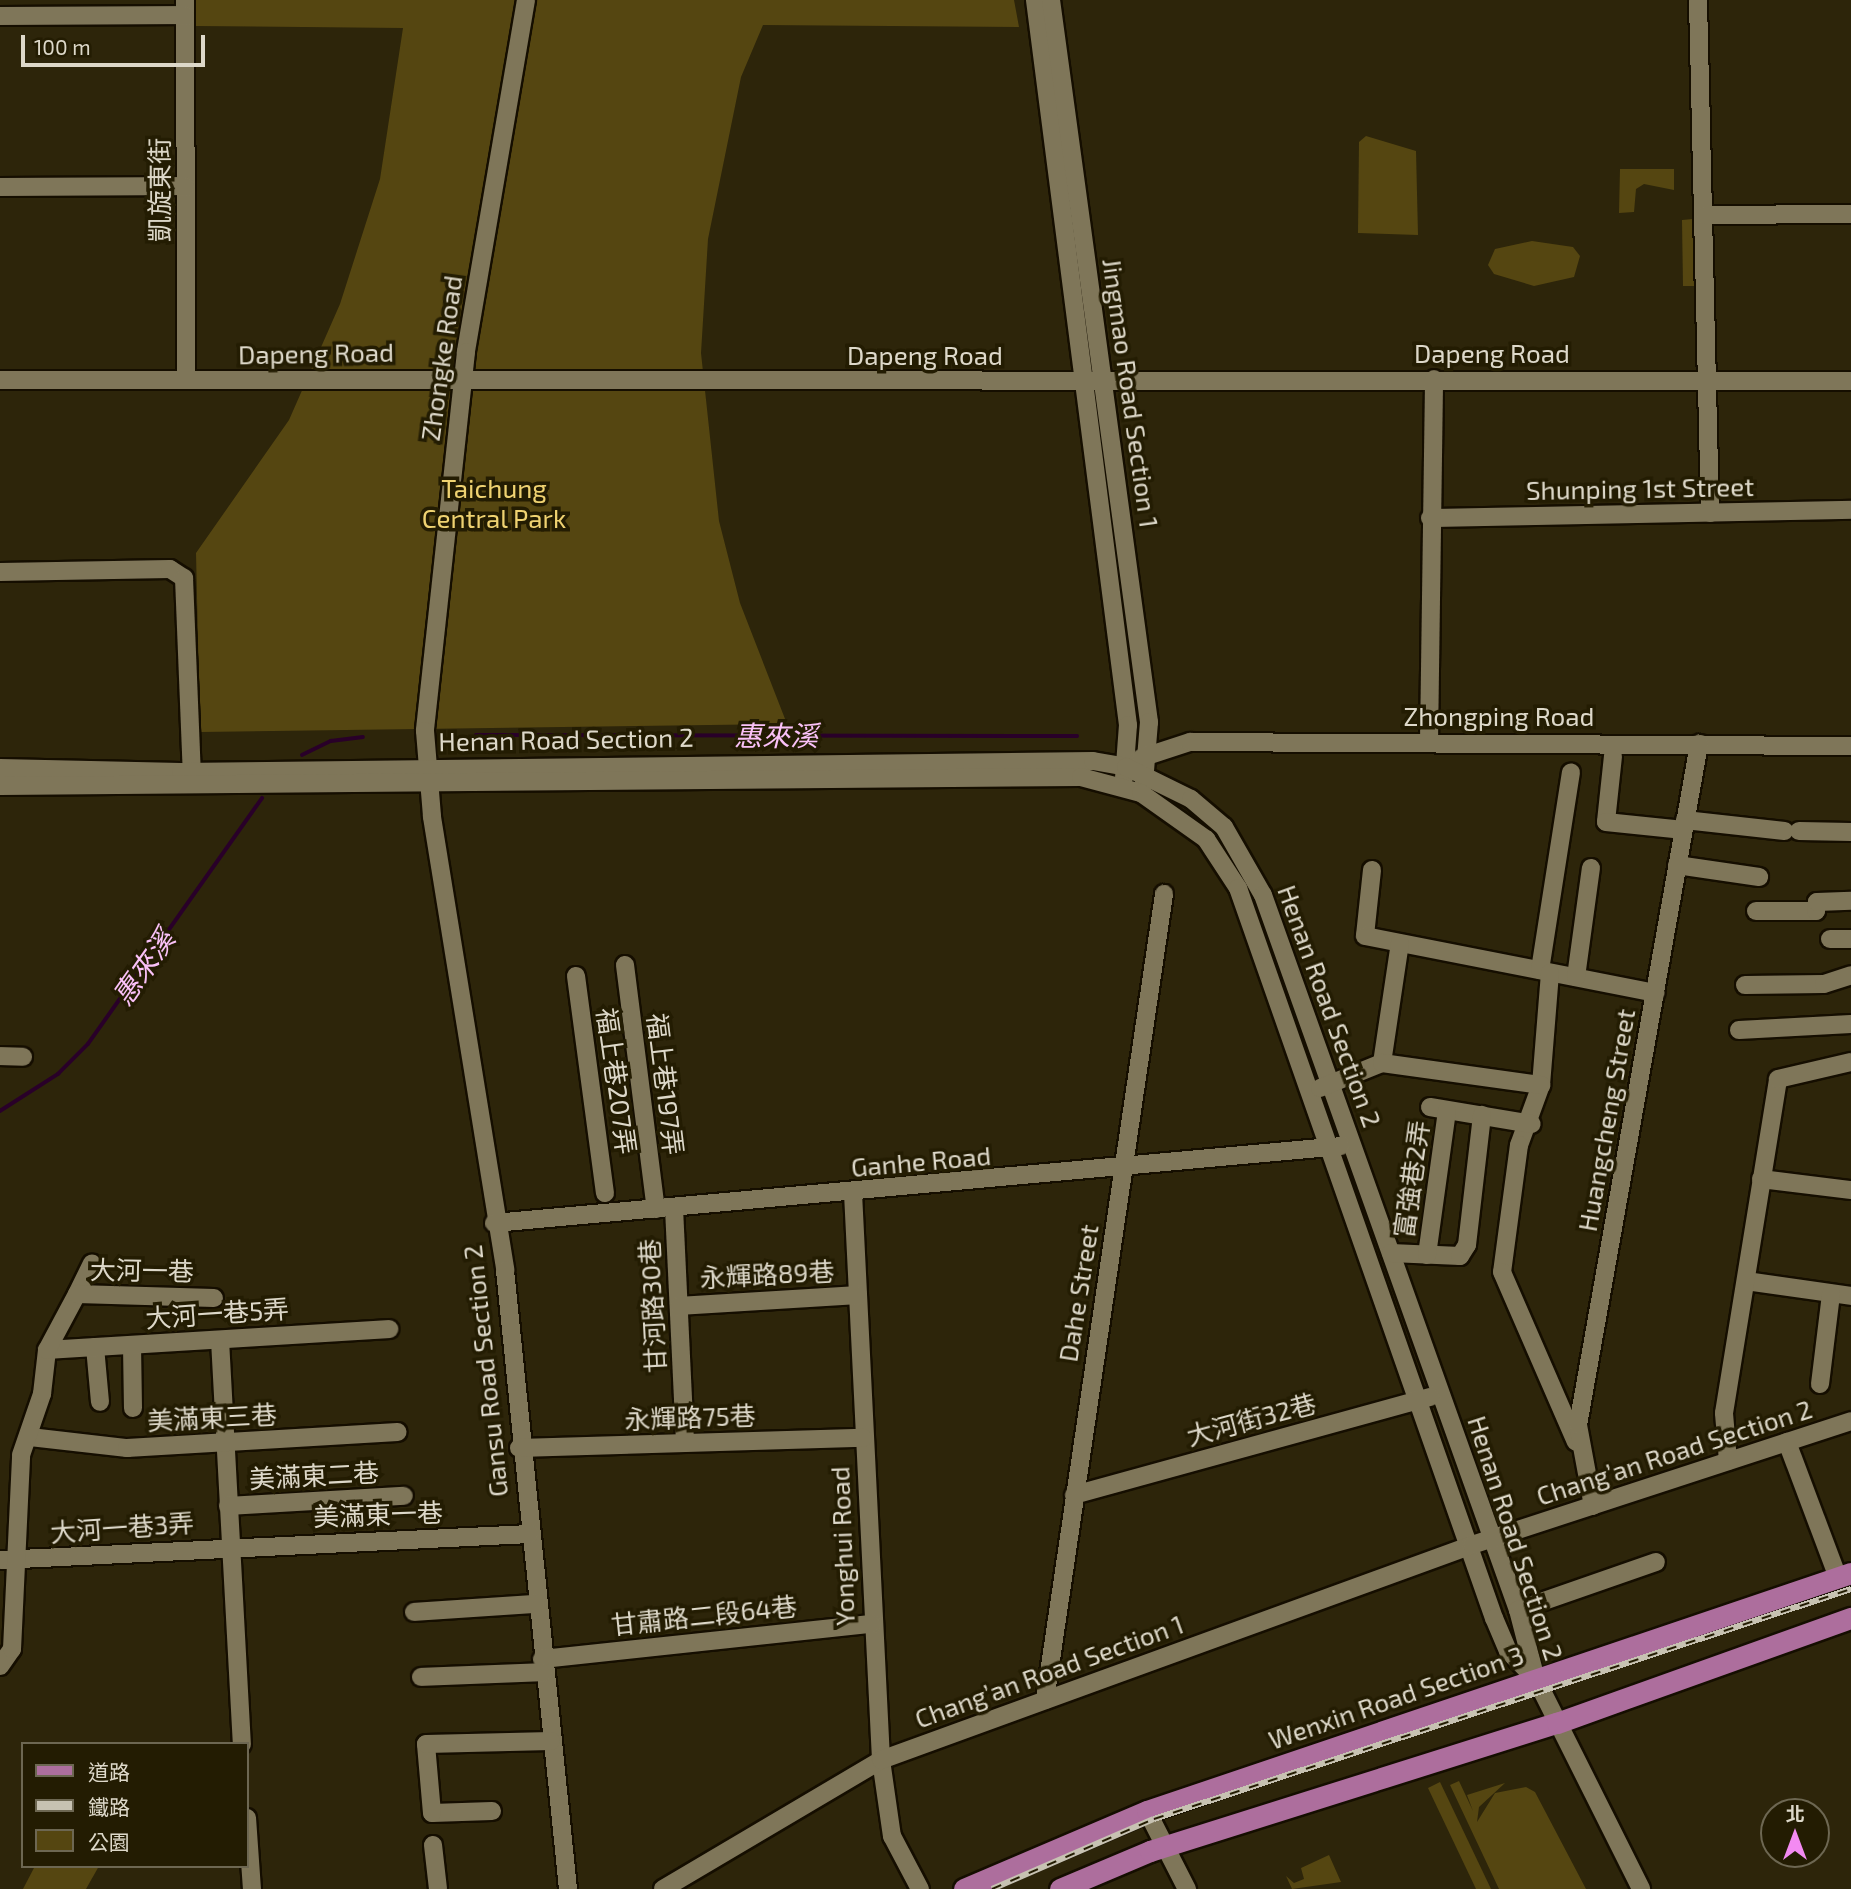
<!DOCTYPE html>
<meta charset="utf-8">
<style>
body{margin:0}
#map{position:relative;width:1851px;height:1889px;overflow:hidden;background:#2d250a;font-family:"Exo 2","Noto Sans TC",sans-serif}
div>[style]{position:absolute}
.green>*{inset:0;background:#554611}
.stream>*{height:3.5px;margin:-1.75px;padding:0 1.75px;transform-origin:1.75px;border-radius:1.75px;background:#290029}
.roads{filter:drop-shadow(2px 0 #150e00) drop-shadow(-2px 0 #150e00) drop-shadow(0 2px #150e00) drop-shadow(0 -2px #150e00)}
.minor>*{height:18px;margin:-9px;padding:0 9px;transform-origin:9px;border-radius:9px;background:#7f7659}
.major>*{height:21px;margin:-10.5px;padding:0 10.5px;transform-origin:10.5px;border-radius:10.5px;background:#ad6e9d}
.rail>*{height:6px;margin-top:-3px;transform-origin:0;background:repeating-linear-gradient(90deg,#231c02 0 10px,#c7c2b2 0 20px);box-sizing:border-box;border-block:2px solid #c7c2b2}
span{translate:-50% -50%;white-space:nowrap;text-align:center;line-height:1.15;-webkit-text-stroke:7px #231c02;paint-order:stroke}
.street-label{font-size:26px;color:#ddd8c9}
.park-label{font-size:26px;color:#efd271}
.water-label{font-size:28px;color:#fac1f8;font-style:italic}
.legend{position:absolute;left:21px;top:1742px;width:228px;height:126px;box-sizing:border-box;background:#231c02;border:2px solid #6d6752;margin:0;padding:9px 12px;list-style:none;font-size:21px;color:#ddd8c9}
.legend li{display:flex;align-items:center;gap:14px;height:35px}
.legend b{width:35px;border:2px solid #6d6752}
.north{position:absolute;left:1760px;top:1798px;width:70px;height:70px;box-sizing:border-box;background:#231c02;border:2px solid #6d6752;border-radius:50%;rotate:0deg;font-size:19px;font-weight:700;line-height:28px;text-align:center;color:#ddd8c9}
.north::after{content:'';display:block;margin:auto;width:24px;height:32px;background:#f38af2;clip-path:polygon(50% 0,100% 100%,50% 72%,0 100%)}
.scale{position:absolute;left:21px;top:35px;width:184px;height:32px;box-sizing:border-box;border:4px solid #ddd8c9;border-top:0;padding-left:9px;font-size:21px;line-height:24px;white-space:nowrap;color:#ddd8c9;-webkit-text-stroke:5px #231c02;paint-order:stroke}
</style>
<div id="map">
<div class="green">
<i style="clip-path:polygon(196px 0,1014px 0,1019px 27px,763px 25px,741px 77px,708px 239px,701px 353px,719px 521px,740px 603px,787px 724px,200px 732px,196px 553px,289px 420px,340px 304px,380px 179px,403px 28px,196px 26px)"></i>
<i style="clip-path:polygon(1366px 136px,1416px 151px,1418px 235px,1358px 233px,1359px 142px)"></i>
<i style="clip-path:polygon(1620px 169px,1674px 169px,1674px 190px,1644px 184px,1636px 189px,1634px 212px,1619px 213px)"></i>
<i style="clip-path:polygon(1693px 219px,1694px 286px,1683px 286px,1682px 220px)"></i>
<i style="clip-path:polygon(1532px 241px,1573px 247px,1580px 256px,1574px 277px,1534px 286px,1494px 274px,1488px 265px,1495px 249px)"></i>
<i style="clip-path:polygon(1459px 1781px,1473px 1811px,1467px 1795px,1505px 1783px,1479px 1807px,1477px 1822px,1495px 1793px,1526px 1787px,1535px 1792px,1586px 1889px,1499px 1889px,1450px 1785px)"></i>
<i style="clip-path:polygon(1440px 1782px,1491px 1889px,1476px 1889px,1428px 1788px)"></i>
<i style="clip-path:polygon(1329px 1855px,1341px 1882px,1292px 1889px,1286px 1876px,1294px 1883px,1304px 1879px,1301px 1868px)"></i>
<i style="clip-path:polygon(35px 1866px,99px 1866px,86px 1889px,23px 1889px)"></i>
</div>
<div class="stream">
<i style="left:476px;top:735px;width:601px;rotate:0.1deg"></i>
<i style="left:302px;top:755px;width:32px;rotate:-26deg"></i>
<i style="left:331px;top:741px;width:32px;rotate:-7deg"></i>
<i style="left:0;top:1111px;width:69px;rotate:-32.5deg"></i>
<i style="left:58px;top:1074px;width:42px;rotate:-45deg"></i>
<i style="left:88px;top:1044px;width:301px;rotate:-54.7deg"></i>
</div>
<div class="roads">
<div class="minor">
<i style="left:185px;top:0;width:380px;rotate:89.8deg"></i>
<i style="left:526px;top:0;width:357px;rotate:99.7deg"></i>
<i style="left:466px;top:352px;width:381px;rotate:96.2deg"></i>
<i style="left:425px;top:731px;width:86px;rotate:85.3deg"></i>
<i style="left:432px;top:817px;width:459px;rotate:80.8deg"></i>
<i style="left:505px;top:1270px;width:622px;rotate:84.19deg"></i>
<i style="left:1035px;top:0;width:731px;rotate:82.69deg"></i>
<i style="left:1128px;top:725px;width:53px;rotate:94.3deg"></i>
<i style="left:1051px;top:0;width:729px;rotate:82.27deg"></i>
<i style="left:1149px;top:722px;width:61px;rotate:94.7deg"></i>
<i style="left:1698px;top:0;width:513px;rotate:88.66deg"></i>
<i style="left:0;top:16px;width:185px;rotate:-0.3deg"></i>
<i style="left:0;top:187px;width:185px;rotate:-0.3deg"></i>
<i style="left:1705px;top:215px;width:146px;rotate:-0.4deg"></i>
<i style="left:0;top:380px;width:1851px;rotate:0.03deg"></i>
<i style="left:1430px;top:518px;width:421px;rotate:-1.1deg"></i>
<i style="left:0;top:572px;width:170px;rotate:-1deg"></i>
<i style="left:170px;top:569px;width:17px;rotate:33deg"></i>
<i style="left:184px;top:578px;width:201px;rotate:87.7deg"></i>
<i style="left:1429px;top:742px;width:363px;rotate:-89.2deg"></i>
<i style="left:1613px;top:756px;width:66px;rotate:96.1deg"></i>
<i style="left:1606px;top:822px;width:78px;rotate:5.9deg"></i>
<i style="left:1141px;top:758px;width:52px;rotate:-18.1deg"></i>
<i style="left:1190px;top:742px;width:661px;rotate:0.35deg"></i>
<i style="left:0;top:768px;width:181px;rotate:1.3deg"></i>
<i style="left:181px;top:772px;width:912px;rotate:-0.69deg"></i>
<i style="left:1093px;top:761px;width:34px;rotate:10deg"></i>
<i style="left:1126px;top:767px;width:72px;rotate:26.2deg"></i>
<i style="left:1191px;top:799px;width:43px;rotate:40.3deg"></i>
<i style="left:1224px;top:827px;width:78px;rotate:60.2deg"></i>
<i style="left:1263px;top:895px;width:759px;rotate:70.37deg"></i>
<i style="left:1518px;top:1610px;width:71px;rotate:75.4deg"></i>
<i style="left:1536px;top:1679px;width:235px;rotate:63.4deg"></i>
<i style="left:0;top:786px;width:1081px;rotate:-0.48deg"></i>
<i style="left:1081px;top:777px;width:62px;rotate:14.9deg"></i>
<i style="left:1141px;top:793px;width:80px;rotate:35.3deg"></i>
<i style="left:1206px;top:839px;width:59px;rotate:56.9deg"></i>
<i style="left:1238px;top:888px;width:774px;rotate:70.68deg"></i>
<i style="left:1494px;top:1618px;width:36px;rotate:67deg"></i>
<i style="left:1508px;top:1651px;width:40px;rotate:45deg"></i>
<i style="left:1685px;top:820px;width:100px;rotate:6.3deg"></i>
<i style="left:1799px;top:831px;width:52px;rotate:1.1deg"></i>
<i style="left:1677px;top:865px;width:83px;rotate:8.3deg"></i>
<i style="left:1372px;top:870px;width:66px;rotate:96.1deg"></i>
<i style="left:1365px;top:936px;width:296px;rotate:11.1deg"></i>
<i style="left:1756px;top:911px;width:60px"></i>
<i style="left:1816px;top:911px;width:9px;rotate:-84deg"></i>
<i style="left:1817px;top:902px;width:34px;rotate:-2deg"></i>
<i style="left:1830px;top:939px;width:21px"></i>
<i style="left:625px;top:965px;width:246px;rotate:82.8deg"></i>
<i style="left:1540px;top:970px;width:200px;rotate:-81.1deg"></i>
<i style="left:1550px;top:973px;width:112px;rotate:94.6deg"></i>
<i style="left:1541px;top:1085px;width:64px;rotate:110.1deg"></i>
<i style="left:1519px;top:1145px;width:128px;rotate:97.6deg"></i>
<i style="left:1502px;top:1272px;width:185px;rotate:66.5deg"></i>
<i style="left:576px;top:976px;width:219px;rotate:82.4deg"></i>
<i style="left:1576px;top:977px;width:110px;rotate:-82.2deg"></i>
<i style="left:1745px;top:985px;width:79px;rotate:-0.7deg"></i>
<i style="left:1824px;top:984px;width:28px;rotate:-18deg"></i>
<i style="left:1739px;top:1030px;width:112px;rotate:-3.1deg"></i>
<i style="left:0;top:1056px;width:23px;rotate:2deg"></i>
<i style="left:1382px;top:1063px;width:121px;rotate:-81.5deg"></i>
<i style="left:1320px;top:1088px;width:67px;rotate:-22deg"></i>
<i style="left:1382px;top:1063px;width:161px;rotate:7.9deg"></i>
<i style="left:1430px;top:1107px;width:103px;rotate:9.5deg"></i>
<i style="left:1761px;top:1179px;width:91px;rotate:7deg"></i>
<i style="left:853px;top:1193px;width:568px;rotate:87.17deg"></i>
<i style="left:881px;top:1760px;width:77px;rotate:81.8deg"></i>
<i style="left:892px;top:1836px;width:60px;rotate:62.2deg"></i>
<i style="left:674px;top:1208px;width:235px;rotate:87.3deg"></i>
<i style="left:494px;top:1223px;width:850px;rotate:-5.19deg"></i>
<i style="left:1391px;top:1253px;width:69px;rotate:2.5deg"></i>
<i style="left:1460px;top:1256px;width:13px;rotate:-58deg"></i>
<i style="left:1467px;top:1245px;width:131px;rotate:-83.4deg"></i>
<i style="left:1427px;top:1255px;width:146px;rotate:-82.1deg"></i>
<i style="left:1746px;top:1281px;width:106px;rotate:8.1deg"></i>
<i style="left:77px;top:1294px;width:34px;rotate:-64deg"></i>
<i style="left:679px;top:1306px;width:179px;rotate:-3.5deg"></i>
<i style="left:220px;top:1340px;width:405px;rotate:86.9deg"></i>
<i style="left:132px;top:1345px;width:63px;rotate:89.1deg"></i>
<i style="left:95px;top:1347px;width:55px;rotate:84.8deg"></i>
<i style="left:47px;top:1350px;width:343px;rotate:-3.5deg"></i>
<i style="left:1820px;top:1384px;width:91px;rotate:-83deg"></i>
<i style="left:30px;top:1437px;width:98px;rotate:6.5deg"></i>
<i style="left:127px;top:1448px;width:271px;rotate:-3.4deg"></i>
<i style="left:1787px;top:1442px;width:145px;rotate:69.4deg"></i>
<i style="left:519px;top:1448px;width:344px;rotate:-1.7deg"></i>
<i style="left:1728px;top:1461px;width:48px;rotate:-94.8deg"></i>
<i style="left:1724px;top:1413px;width:338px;rotate:-80.8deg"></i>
<i style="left:1778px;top:1079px;width:75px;rotate:-13.1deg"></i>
<i style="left:1074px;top:1495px;width:370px;rotate:-15.4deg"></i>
<i style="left:228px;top:1506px;width:176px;rotate:-3.3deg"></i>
<i style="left:1593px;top:1506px;width:82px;rotate:-100.5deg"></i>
<i style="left:1578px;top:1425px;width:692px;rotate:-79.92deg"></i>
<i style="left:0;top:1560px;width:530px;rotate:-2.81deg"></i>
<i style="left:1518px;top:1610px;width:146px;rotate:-19.2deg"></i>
<i style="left:414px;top:1612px;width:122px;rotate:-3.8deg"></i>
<i style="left:542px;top:1659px;width:331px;rotate:-6.1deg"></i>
<i style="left:0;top:1666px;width:21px;rotate:-55deg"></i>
<i style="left:12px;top:1649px;width:194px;rotate:-87.3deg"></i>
<i style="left:21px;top:1455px;width:65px;rotate:-71deg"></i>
<i style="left:42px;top:1394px;width:44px;rotate:-83.5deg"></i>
<i style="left:47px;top:1350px;width:64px;rotate:-61.8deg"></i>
<i style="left:77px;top:1294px;width:137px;rotate:1.7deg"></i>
<i style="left:421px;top:1677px;width:123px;rotate:-2.3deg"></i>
<i style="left:1045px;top:1700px;width:815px;rotate:-81.6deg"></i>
<i style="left:492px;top:1811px;width:60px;rotate:178.1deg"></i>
<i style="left:432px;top:1813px;width:69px;rotate:-95deg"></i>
<i style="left:426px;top:1744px;width:125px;rotate:-1.4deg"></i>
<i style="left:1147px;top:1811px;width:88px;rotate:62.9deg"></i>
<i style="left:247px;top:1818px;width:71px;rotate:86deg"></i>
<i style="left:433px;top:1845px;width:44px;rotate:83.5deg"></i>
<i style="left:663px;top:1889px;width:253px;rotate:-30.6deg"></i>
<i style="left:881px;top:1760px;width:629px;rotate:-19.99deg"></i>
<i style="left:1472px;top:1545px;width:399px;rotate:-18.1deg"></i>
</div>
<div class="major">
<i style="left:964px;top:1889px;width:199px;rotate:-23.1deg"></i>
<i style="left:1147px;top:1811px;width:743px;rotate:-18.68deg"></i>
<i style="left:1060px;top:1889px;width:98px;rotate:-22.9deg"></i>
<i style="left:1150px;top:1851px;width:427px;rotate:-17.5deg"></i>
<i style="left:1557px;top:1723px;width:312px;rotate:-19.7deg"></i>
</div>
</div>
<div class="rail">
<i style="left:992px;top:1889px;width:176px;rotate:-23.4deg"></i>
<i style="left:1154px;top:1819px;width:734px;rotate:-18.26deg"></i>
</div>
<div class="street-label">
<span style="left:159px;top:190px;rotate:-90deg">凱旋東街</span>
<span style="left:316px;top:353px;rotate:-1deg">Dapeng Road</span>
<span style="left:1492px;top:353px">Dapeng Road</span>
<span style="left:925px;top:355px">Dapeng Road</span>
<span style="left:441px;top:358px;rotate:-82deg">Zhongke Road</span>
<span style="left:1131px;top:393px;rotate:82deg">Jingmao Road Section 1</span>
<span style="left:1640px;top:488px;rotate:-1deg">Shunping 1st Street</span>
<span style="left:1499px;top:716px">Zhongping Road</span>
<span style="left:566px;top:739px;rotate:-1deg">Henan Road Section 2</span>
<span style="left:1330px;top:1006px;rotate:70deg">Henan Road Section 2</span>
<span style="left:617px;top:1081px;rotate:82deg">福上巷207弄</span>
<span style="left:666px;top:1084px;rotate:83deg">福上巷197弄</span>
<span style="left:1606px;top:1120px;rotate:-80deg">Huangcheng Street</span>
<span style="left:921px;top:1161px;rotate:-5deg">Ganhe Road</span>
<span style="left:1411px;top:1179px;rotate:-82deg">富強巷2弄</span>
<span style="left:142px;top:1270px;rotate:1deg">大河一巷</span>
<span style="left:767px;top:1274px;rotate:-3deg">永輝路89巷</span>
<span style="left:1078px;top:1293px;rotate:-81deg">Dahe Street</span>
<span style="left:652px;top:1306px;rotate:-93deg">甘河路30巷</span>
<span style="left:217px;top:1313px;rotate:-4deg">大河一巷5弄</span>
<span style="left:485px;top:1371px;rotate:-96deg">Gansu Road Section 2</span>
<span style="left:212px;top:1417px;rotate:-3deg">美滿東三巷</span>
<span style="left:690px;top:1417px;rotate:-2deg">永輝路75巷</span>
<span style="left:1251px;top:1419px;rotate:-15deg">大河街32巷</span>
<span style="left:1674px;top:1452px;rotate:-18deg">Chang’an Road Section 2</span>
<span style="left:314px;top:1475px;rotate:-3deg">美滿東二巷</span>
<span style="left:378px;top:1514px;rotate:-2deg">美滿東一巷</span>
<span style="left:122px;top:1527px;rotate:-4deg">大河一巷3弄</span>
<span style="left:1516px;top:1538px;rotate:72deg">Henan Road Section 2</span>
<span style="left:842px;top:1546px;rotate:-92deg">Yonghui Road</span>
<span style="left:704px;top:1615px;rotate:-6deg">甘肅路二段64巷</span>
<span style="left:1049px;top:1671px;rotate:-20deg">Chang’an Road Section 1</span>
<span style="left:1396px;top:1697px;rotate:-19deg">Wenxin Road Section 3</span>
</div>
<div class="park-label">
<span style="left:494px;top:503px">Taichung<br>Central Park</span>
</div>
<div class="water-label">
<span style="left:776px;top:735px">惠來溪</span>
<span style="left:143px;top:967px;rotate:-55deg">惠來溪</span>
</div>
<ul class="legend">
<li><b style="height:9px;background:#ad6e9d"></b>道路</li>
<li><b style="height:9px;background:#c7c2b2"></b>鐵路</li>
<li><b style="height:19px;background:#554611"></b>公園</li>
</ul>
<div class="north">北</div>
<div class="scale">100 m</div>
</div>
